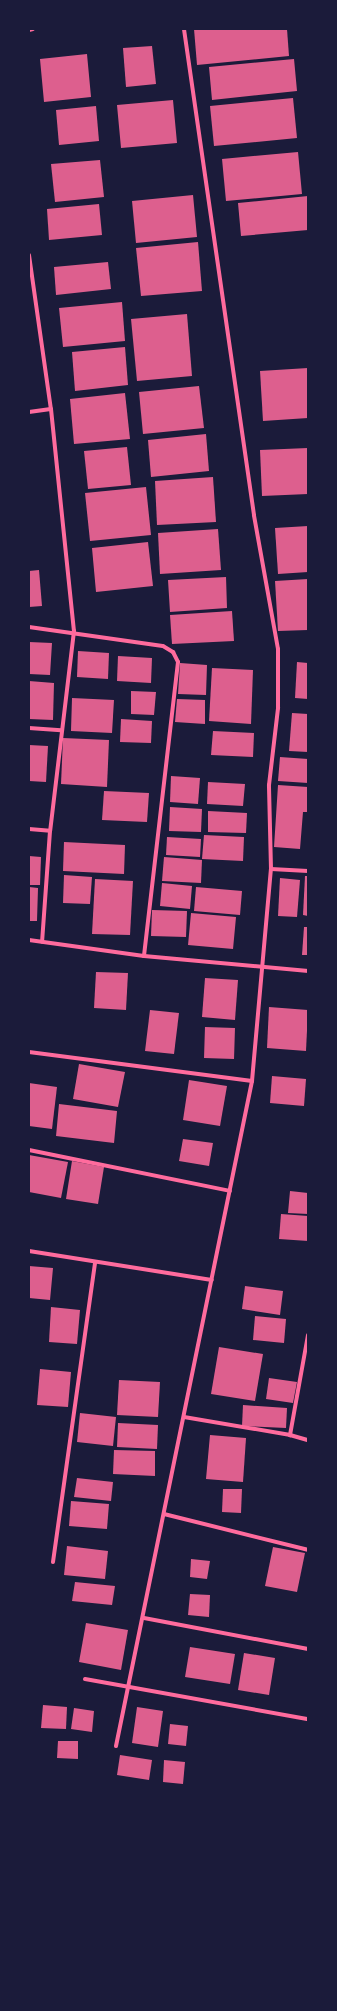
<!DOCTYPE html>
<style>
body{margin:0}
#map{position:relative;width:337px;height:2011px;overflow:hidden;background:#1b1b3a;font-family:"Archivo Narrow",sans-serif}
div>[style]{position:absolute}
.building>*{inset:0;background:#dd5f8e}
.minor>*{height:4px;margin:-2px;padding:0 2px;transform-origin:2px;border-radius:2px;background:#ff6b9d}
span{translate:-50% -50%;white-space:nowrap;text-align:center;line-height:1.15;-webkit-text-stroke:3.5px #1b1b3a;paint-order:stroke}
.frame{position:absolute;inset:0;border:30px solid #1b1b3a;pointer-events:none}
</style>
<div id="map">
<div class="building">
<i style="clip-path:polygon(194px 29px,287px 29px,289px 56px,197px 65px)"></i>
<i style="clip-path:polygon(152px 46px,156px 84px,126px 87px,123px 48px)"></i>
<i style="clip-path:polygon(87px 54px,91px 97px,44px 102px,40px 59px)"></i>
<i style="clip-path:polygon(294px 59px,297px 91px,212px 100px,209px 67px)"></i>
<i style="clip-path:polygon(293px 98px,297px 138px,214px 146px,210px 106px)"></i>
<i style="clip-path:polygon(173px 100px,177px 143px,121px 148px,117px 105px)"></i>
<i style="clip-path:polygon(96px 106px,99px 141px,59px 145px,56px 110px)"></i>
<i style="clip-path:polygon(298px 152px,302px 194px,226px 201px,222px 159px)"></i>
<i style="clip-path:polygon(100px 160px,104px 197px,55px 202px,51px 164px)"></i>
<i style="clip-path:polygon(193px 195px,197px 237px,136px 243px,132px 201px)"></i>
<i style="clip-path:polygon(308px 196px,308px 230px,241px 236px,238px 203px)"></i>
<i style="clip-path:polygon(99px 204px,102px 235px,49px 240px,47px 209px)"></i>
<i style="clip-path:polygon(198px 242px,202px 291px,141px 296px,136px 248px)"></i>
<i style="clip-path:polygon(108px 262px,111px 289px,56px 295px,54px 267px)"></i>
<i style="clip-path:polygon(122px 302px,125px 341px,63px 347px,59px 308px)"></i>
<i style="clip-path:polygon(187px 314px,192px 376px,137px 381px,131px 319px)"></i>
<i style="clip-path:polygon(125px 347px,128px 385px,75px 391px,72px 352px)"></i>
<i style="clip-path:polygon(308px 368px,308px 418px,263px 421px,260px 371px)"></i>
<i style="clip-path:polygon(199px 386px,204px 428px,143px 434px,139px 392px)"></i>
<i style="clip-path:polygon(125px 393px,130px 439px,74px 444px,70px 399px)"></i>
<i style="clip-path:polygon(206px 434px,209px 471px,151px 477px,148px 440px)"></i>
<i style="clip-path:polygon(127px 447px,131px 485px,88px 489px,84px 451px)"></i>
<i style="clip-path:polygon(308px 448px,308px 494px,262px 496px,260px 450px)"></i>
<i style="clip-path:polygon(213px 477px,216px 522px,157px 525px,155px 481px)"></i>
<i style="clip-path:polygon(146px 487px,151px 535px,90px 541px,85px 493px)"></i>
<i style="clip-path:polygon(308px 526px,308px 572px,278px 574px,275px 528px)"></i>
<i style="clip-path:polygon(218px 529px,221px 570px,160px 574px,158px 533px)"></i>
<i style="clip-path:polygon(148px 542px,153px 586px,96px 592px,92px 548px)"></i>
<i style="clip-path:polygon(39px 570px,42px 606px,29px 607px,29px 571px)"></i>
<i style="clip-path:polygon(226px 577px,227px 608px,170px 612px,168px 580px)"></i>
<i style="clip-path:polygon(308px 579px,308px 630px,278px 631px,275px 581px)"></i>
<i style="clip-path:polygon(232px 611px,234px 641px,172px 644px,170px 615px)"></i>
<i style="clip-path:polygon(29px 642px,52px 643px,50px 675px,29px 674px)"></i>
<i style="clip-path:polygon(78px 651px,109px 653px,108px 679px,77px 677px)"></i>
<i style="clip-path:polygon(118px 656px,152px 658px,151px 683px,117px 681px)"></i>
<i style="clip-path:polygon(297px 662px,308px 663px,308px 699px,295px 698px)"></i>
<i style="clip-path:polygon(180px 663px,207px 665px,206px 695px,178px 694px)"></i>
<i style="clip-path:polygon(212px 668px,253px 670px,251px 724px,209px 721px)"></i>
<i style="clip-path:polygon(29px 681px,54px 683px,53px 720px,29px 719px)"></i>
<i style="clip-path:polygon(131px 691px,156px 692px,154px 715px,131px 714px)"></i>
<i style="clip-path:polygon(72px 698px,114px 700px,112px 733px,71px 731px)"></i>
<i style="clip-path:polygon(177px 699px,205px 700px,205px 724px,175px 722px)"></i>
<i style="clip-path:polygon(292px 713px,308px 714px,308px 752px,289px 751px)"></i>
<i style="clip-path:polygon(121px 719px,152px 721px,151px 743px,120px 742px)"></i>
<i style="clip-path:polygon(213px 731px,254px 733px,253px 757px,211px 755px)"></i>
<i style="clip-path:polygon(63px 738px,109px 740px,107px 787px,61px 784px)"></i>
<i style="clip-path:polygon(29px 745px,48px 746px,46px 782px,29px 781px)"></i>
<i style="clip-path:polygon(280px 757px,308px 759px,308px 783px,278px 781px)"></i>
<i style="clip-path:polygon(171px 776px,200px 778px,198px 804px,170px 802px)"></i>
<i style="clip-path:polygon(208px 782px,245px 784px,243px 806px,207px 804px)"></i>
<i style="clip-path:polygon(278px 785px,308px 787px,308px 812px,303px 812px,300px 849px,274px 847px)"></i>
<i style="clip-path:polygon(104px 791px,149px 793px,147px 822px,102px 820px)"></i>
<i style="clip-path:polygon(170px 807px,202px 809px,201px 832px,169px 831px)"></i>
<i style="clip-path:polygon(208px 811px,247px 813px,246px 833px,208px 832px)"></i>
<i style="clip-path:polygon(204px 835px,244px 837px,243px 861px,202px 859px)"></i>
<i style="clip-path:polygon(167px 837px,201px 839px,200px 857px,166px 855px)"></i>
<i style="clip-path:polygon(64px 842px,125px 845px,124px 874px,63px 871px)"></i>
<i style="clip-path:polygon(29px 856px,41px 857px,40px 885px,29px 885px)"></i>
<i style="clip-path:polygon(164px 857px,202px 860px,201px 883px,162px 881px)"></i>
<i style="clip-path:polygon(64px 875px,92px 877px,90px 904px,63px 903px)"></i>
<i style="clip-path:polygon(305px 876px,308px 876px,308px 916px,303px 915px)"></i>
<i style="clip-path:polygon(280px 878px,300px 880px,297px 917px,278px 916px)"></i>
<i style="clip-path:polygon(95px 879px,133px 881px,130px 935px,92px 934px)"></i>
<i style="clip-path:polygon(162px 883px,192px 886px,190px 909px,160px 906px)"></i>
<i style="clip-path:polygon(29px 887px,38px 888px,37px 921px,29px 921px)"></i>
<i style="clip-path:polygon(196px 887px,242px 891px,240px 915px,194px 911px)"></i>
<i style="clip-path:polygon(152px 910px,187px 911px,186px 937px,151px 936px)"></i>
<i style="clip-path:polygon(191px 913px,236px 917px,233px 949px,188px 945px)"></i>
<i style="clip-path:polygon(304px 927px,308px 927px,308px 955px,302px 955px)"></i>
<i style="clip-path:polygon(96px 972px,128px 973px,126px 1010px,94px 1008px)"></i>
<i style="clip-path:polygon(205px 978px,238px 980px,235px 1020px,202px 1017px)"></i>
<i style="clip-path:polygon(269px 1007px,308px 1010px,306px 1051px,267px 1048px)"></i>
<i style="clip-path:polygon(150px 1010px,179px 1013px,174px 1054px,145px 1051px)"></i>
<i style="clip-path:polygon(205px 1027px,235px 1028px,234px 1059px,204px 1058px)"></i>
<i style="clip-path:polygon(79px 1064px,125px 1072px,118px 1107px,73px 1099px)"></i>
<i style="clip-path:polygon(272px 1076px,306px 1079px,304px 1106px,270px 1103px)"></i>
<i style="clip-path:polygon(189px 1080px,227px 1086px,220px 1126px,183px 1120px)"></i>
<i style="clip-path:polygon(29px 1083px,57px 1087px,52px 1129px,29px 1126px)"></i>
<i style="clip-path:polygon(59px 1104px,117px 1111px,114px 1143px,56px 1136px)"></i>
<i style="clip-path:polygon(183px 1139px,213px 1143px,209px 1166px,179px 1161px)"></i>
<i style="clip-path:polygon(29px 1155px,68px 1162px,61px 1198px,29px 1192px)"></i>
<i style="clip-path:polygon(72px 1161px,104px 1167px,98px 1204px,66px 1199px)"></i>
<i style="clip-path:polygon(290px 1191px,308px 1193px,308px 1214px,288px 1213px)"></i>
<i style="clip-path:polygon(281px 1214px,308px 1216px,308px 1241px,279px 1239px)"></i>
<i style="clip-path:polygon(29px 1266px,53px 1268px,50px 1300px,29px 1298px)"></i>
<i style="clip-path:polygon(245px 1286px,283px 1291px,280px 1315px,242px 1309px)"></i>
<i style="clip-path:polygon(51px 1307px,80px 1310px,77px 1344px,49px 1342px)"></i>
<i style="clip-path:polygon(255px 1316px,286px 1319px,284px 1343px,253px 1340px)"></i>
<i style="clip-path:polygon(219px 1347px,263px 1354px,255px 1401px,211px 1394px)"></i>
<i style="clip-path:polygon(40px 1369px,71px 1372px,68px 1407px,37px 1405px)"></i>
<i style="clip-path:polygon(269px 1378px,297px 1382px,293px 1403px,266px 1399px)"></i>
<i style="clip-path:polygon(119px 1380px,160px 1382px,158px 1417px,117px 1415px)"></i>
<i style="clip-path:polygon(243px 1405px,287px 1408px,286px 1428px,242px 1426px)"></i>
<i style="clip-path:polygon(80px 1413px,116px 1417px,113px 1446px,77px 1442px)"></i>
<i style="clip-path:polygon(118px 1423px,158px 1425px,157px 1449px,117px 1447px)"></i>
<i style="clip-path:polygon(210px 1435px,246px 1438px,243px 1482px,206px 1479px)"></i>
<i style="clip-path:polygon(114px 1450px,155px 1451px,155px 1476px,113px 1474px)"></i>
<i style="clip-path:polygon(77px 1478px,113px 1482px,111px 1501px,74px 1497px)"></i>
<i style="clip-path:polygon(223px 1489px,242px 1489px,241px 1513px,222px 1512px)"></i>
<i style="clip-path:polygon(71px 1501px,109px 1504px,107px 1529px,69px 1526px)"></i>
<i style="clip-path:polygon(67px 1546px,108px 1551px,105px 1579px,64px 1575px)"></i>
<i style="clip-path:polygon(273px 1547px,305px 1553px,297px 1592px,265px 1586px)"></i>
<i style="clip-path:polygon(191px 1559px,210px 1561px,207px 1579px,190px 1577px)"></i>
<i style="clip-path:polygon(75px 1582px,115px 1586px,112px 1605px,72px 1601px)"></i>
<i style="clip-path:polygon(190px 1594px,210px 1595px,209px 1617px,188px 1615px)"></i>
<i style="clip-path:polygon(86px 1623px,128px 1630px,121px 1670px,79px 1662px)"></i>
<i style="clip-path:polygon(190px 1647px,235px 1654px,230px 1684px,185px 1677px)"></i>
<i style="clip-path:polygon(244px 1653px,275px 1658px,269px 1695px,238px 1690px)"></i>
<i style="clip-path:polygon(43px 1705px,67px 1707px,66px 1729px,41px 1728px)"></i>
<i style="clip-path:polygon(137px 1707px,163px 1711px,158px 1747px,132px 1743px)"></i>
<i style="clip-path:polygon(74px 1708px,94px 1711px,92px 1732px,71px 1729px)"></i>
<i style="clip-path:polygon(170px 1724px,188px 1726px,186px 1746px,168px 1744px)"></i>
<i style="clip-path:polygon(58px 1741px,78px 1741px,78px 1759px,57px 1758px)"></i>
<i style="clip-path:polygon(120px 1755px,152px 1760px,149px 1780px,117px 1775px)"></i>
<i style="clip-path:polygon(164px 1760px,185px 1762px,183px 1784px,163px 1782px)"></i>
</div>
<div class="minor">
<i style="left:29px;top:30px;width:4px;rotate:-14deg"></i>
<i style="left:29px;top:255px;width:156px;rotate:81.9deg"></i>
<i style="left:51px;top:409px;width:223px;rotate:84.1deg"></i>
<i style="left:74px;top:631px;width:201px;rotate:96.8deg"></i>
<i style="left:50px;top:831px;width:111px;rotate:94.1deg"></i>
<i style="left:29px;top:412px;width:22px;rotate:-8deg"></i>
<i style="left:29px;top:627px;width:135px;rotate:8.1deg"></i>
<i style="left:163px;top:646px;width:12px;rotate:31deg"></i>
<i style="left:173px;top:652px;width:11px;rotate:63deg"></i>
<i style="left:178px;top:662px;width:296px;rotate:96.6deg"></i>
<i style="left:29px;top:728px;width:32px;rotate:4deg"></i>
<i style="left:29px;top:829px;width:21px;rotate:5deg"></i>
<i style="left:271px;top:869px;width:37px;rotate:3deg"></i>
<i style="left:29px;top:940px;width:116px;rotate:7.9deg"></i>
<i style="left:144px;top:956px;width:165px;rotate:5.2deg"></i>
<i style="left:29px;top:1052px;width:225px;rotate:7.4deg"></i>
<i style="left:29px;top:1150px;width:205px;rotate:11.5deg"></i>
<i style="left:29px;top:1251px;width:185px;rotate:9deg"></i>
<i style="left:308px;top:1335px;width:102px;rotate:100.2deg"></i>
<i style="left:290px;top:1435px;width:19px;rotate:16deg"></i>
<i style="left:184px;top:1417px;width:108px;rotate:9.6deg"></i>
<i style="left:164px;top:1514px;width:148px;rotate:14deg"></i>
<i style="left:53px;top:1562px;width:303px;rotate:-82deg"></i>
<i style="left:144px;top:1618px;width:167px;rotate:10.7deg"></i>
<i style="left:85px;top:1679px;width:227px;rotate:10.2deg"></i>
<i style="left:116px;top:1746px;width:679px;rotate:-78.44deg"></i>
<i style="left:252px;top:1081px;width:213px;rotate:-84.9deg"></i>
<i style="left:271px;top:869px;width:84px;rotate:-91.4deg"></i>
<i style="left:269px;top:785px;width:78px;rotate:-83.3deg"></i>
<i style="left:278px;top:708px;width:59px;rotate:-90deg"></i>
<i style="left:278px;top:649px;width:136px;rotate:-100.2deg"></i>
<i style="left:254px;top:515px;width:491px;rotate:-98.2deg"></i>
</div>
<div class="frame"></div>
</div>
